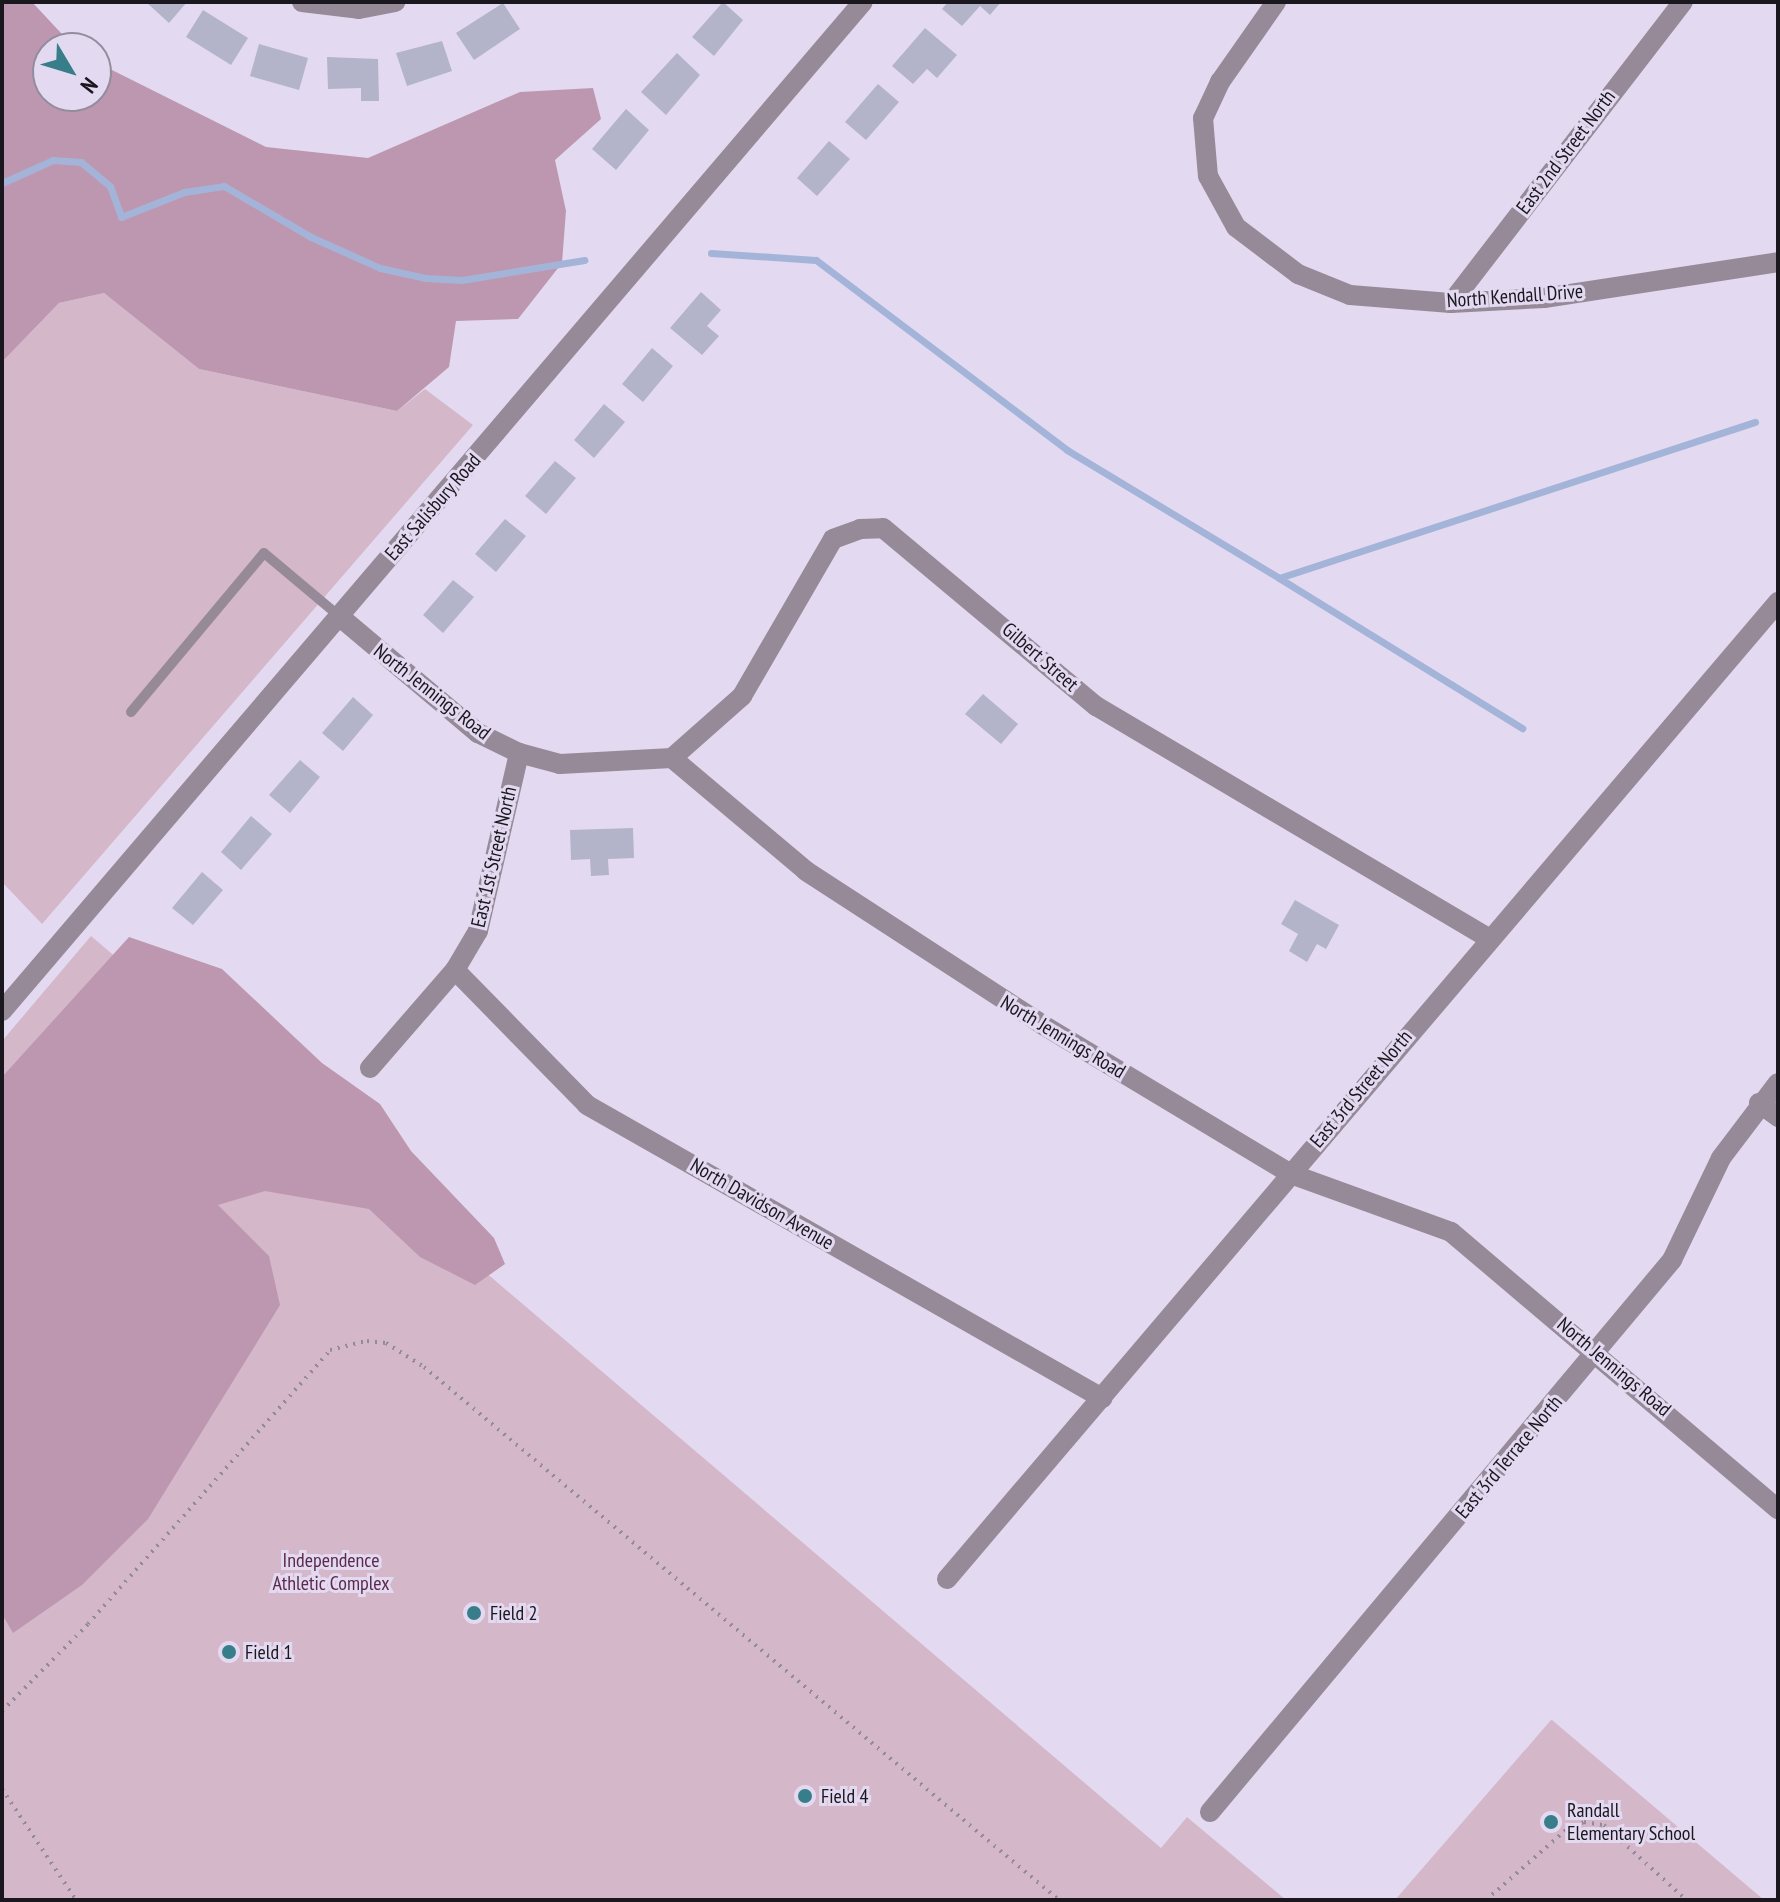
<!DOCTYPE html>
<style>
body{margin:0}
#map{position:relative;width:1780px;height:1902px;overflow:hidden;background:#e3daf1;font-family:"PT Sans Narrow",sans-serif}
div>[style]{position:absolute}
.green>*{inset:0;background:#d4b7c9}
.forest>*{inset:0;background:#bd97af}
.stream>*{height:7px;margin:-3.5px;padding:0 3.5px;transform-origin:3.5px;border-radius:3.5px;background:#a4b4d9}
.building>*{inset:0;background:#b3b3ca}
.path>*{height:4px;margin-top:-2px;transform-origin:0;background:repeating-linear-gradient(90deg,#928b9c 0 2px,transparent 0 8px)}
.service>*{height:10px;margin:-5px;padding:0 5px;transform-origin:5px;border-radius:5px;background:#968a98}
.minor>*{height:20px;margin:-10px;padding:0 10px;transform-origin:10px;border-radius:10px;background:#968a98}
.tertiary>*{height:20px;margin:-10px;padding:0 10px;transform-origin:10px;border-radius:10px;background:#968a98}
.dots>*{width:22px;height:22px;translate:-50% -50%;box-sizing:border-box;border:4px solid #e3daf1;border-radius:50%}
span{translate:-50% -50%;white-space:nowrap;text-align:center;line-height:1.15;-webkit-text-stroke:6px #e3daf1;paint-order:stroke}
.street-label{font-size:20px;color:#1a171f}
.park-label{font-size:20px;color:#5b294b}
.poi-label{font-size:20px;color:#1a171f}
.left{translate:0 -50%;text-align:left}
.frame{position:absolute;inset:0;border:4px solid #1a171f;pointer-events:none}
.north{position:absolute;left:32px;top:32px;width:80px;height:80px;box-sizing:border-box;background:#e3daf1;border:2px solid #938c9d;border-radius:50%;rotate:128deg;font-size:22px;font-weight:700;line-height:32px;text-align:center;color:#1a171f}
.north::after{content:'';display:block;margin:auto;width:28px;height:36px;background:#377d8a;clip-path:polygon(50% 0,100% 100%,50% 72%,0 100%)}
</style>
<div id="map">
<div class="green">
<i style="clip-path:polygon(104px 293px,199px 369px,397px 411px,425px 389px,473px 425px,42px 924px,2px 882px,2px 362px,59px 303px)"></i>
<i style="clip-path:polygon(91px 936px,1161px 1848px,1187px 1817px,1286px 1900px,2px 1900px,2px 1041px)"></i>
<i style="clip-path:polygon(1551px 1720px,1552px 1720px,1764px 1900px,1395px 1900px)"></i>
</div>
<div class="forest">
<i style="clip-path:polygon(2px 2px,32px 2px,75px 48px,48px 48px,48px 96px,96px 96px,96px 62px,266px 147px,368px 158px,520px 92px,593px 88px,601px 119px,555px 160px,566px 211px,562px 263px,518px 319px,456px 321px,449px 367px,397px 411px,199px 369px,104px 293px,59px 303px,2px 362px)"></i>
<i style="clip-path:polygon(129px 937px,222px 969px,322px 1063px,380px 1104px,411px 1151px,494px 1238px,505px 1264px,475px 1285px,420px 1257px,369px 1209px,265px 1191px,218px 1205px,269px 1256px,280px 1305px,148px 1519px,82px 1585px,13px 1633px,2px 1614px,2px 1077px)"></i>
</div>
<div class="stream">
<i style="left:2px;top:183px;width:56px;rotate:-24.3deg"></i>
<i style="left:53px;top:160px;width:28px;rotate:4deg"></i>
<i style="left:81px;top:162px;width:38px;rotate:40deg"></i>
<i style="left:110px;top:186px;width:33px;rotate:70deg"></i>
<i style="left:121px;top:217px;width:68px;rotate:-21.6deg"></i>
<i style="left:184px;top:192px;width:40px;rotate:-8.5deg"></i>
<i style="left:224px;top:186px;width:101px;rotate:30.4deg"></i>
<i style="left:311px;top:237px;width:76px;rotate:24.2deg"></i>
<i style="left:380px;top:268px;width:46px;rotate:12.5deg"></i>
<i style="left:425px;top:278px;width:37px;rotate:3deg"></i>
<i style="left:462px;top:280px;width:124px;rotate:-9.3deg"></i>
<i style="left:711px;top:253px;width:105px;rotate:3.8deg"></i>
<i style="left:816px;top:260px;width:315px;rotate:37.1deg"></i>
<i style="left:1067px;top:450px;width:248px;rotate:31.1deg"></i>
<i style="left:1279px;top:578px;width:501px;rotate:-18.15deg"></i>
<i style="left:1279px;top:578px;width:286px;rotate:31.7deg"></i>
</div>
<div class="building">
<i style="clip-path:polygon(146px 2px,187px 2px,169px 23px)"></i>
<i style="clip-path:polygon(723px 2px,743px 20px,714px 56px,692px 37px)"></i>
<i style="clip-path:polygon(948px 2px,1001px 2px,990px 15px,980px 6px,962px 26px,942px 9px)"></i>
<i style="clip-path:polygon(503px 3px,520px 29px,474px 60px,456px 33px)"></i>
<i style="clip-path:polygon(203px 10px,248px 38px,231px 65px,186px 37px)"></i>
<i style="clip-path:polygon(925px 28px,957px 55px,937px 78px,927px 69px,913px 84px,892px 66px)"></i>
<i style="clip-path:polygon(442px 41px,452px 71px,407px 86px,396px 53px)"></i>
<i style="clip-path:polygon(259px 44px,308px 58px,299px 90px,250px 76px)"></i>
<i style="clip-path:polygon(677px 53px,700px 75px,666px 115px,641px 92px)"></i>
<i style="clip-path:polygon(327px 57px,378px 59px,379px 101px,361px 101px,361px 88px,328px 89px)"></i>
<i style="clip-path:polygon(878px 84px,899px 102px,866px 140px,845px 122px)"></i>
<i style="clip-path:polygon(626px 109px,649px 130px,616px 170px,592px 149px)"></i>
<i style="clip-path:polygon(829px 141px,850px 159px,817px 196px,797px 178px)"></i>
<i style="clip-path:polygon(701px 292px,721px 310px,707px 326px,719px 336px,702px 355px,670px 328px)"></i>
<i style="clip-path:polygon(652px 348px,673px 366px,643px 402px,622px 384px)"></i>
<i style="clip-path:polygon(604px 404px,625px 422px,594px 458px,574px 440px)"></i>
<i style="clip-path:polygon(555px 461px,576px 478px,546px 514px,525px 496px)"></i>
<i style="clip-path:polygon(505px 519px,526px 536px,496px 572px,475px 554px)"></i>
<i style="clip-path:polygon(453px 580px,474px 597px,443px 633px,423px 615px)"></i>
<i style="clip-path:polygon(983px 694px,1018px 724px,1001px 744px,965px 714px)"></i>
<i style="clip-path:polygon(353px 697px,373px 715px,343px 751px,322px 733px)"></i>
<i style="clip-path:polygon(300px 760px,320px 777px,290px 813px,269px 795px)"></i>
<i style="clip-path:polygon(251px 816px,272px 834px,241px 870px,221px 852px)"></i>
<i style="clip-path:polygon(633px 828px,634px 858px,608px 859px,609px 875px,591px 876px,590px 859px,571px 860px,570px 830px)"></i>
<i style="clip-path:polygon(202px 872px,223px 890px,193px 925px,172px 908px)"></i>
<i style="clip-path:polygon(1295px 900px,1339px 925px,1326px 949px,1317px 944px,1307px 962px,1289px 951px,1298px 934px,1281px 924px)"></i>
</div>
<div class="path">
<i style="left:2px;top:1711px;width:122px;rotate:-45.3deg"></i>
<i style="left:88px;top:1624px;width:366px;rotate:-48.5deg"></i>
<i style="left:330px;top:1350px;width:38px;rotate:-14deg"></i>
<i style="left:367px;top:1341px;width:19px;rotate:6deg"></i>
<i style="left:386px;top:1343px;width:45px;rotate:32.3deg"></i>
<i style="left:424px;top:1367px;width:829px;rotate:40.01deg"></i>
<i style="left:2px;top:1789px;width:133px;rotate:56.3deg"></i>
<i style="left:1486px;top:1900px;width:108px;rotate:-41.2deg"></i>
<i style="left:1567px;top:1829px;width:18px;rotate:-22deg"></i>
<i style="left:1584px;top:1822px;width:20px;rotate:9deg"></i>
<i style="left:1604px;top:1825px;width:111px;rotate:42.4deg"></i>
</div>
<div class="service">
<i style="left:131px;top:712px;width:207px;rotate:-50.1deg"></i>
<i style="left:264px;top:553px;width:98px;rotate:40deg"></i>
</div>
<div class="minor">
<i style="left:302px;top:2px;width:57px;rotate:7deg"></i>
<i style="left:359px;top:9px;width:37px;rotate:-11deg"></i>
<i style="left:1276px;top:2px;width:98px;rotate:125deg"></i>
<i style="left:1220px;top:82px;width:40px;rotate:115deg"></i>
<i style="left:1203px;top:118px;width:58px;rotate:85.1deg"></i>
<i style="left:1208px;top:176px;width:58px;rotate:61.2deg"></i>
<i style="left:1236px;top:227px;width:78px;rotate:37.2deg"></i>
<i style="left:1298px;top:274px;width:56px;rotate:22deg"></i>
<i style="left:1350px;top:295px;width:101px;rotate:4.5deg"></i>
<i style="left:1451px;top:303px;width:93px;rotate:-3.1deg"></i>
<i style="left:1544px;top:298px;width:237px;rotate:-8.7deg"></i>
<i style="left:1451px;top:303px;width:380px;rotate:-52.4deg"></i>
<i style="left:672px;top:758px;width:94px;rotate:-41.5deg"></i>
<i style="left:742px;top:696px;width:181px;rotate:-59.9deg"></i>
<i style="left:833px;top:539px;width:29px;rotate:-20deg"></i>
<i style="left:860px;top:529px;width:23px;rotate:-2deg"></i>
<i style="left:883px;top:528px;width:278px;rotate:39.9deg"></i>
<i style="left:1096px;top:706px;width:456px;rotate:30.6deg"></i>
<i style="left:455px;top:970px;width:189px;rotate:45.6deg"></i>
<i style="left:587px;top:1105px;width:593px;rotate:29.64deg"></i>
<i style="left:370px;top:1068px;width:130px;rotate:-49.1deg"></i>
<i style="left:455px;top:970px;width:45px;rotate:-59.5deg"></i>
<i style="left:478px;top:931px;width:183px;rotate:-77deg"></i>
<i style="left:1759px;top:1103px;width:24px;rotate:36deg"></i>
<i style="left:947px;top:1579px;width:1283px;rotate:-49.62deg"></i>
<i style="left:1210px;top:1812px;width:720px;rotate:-50.07deg"></i>
<i style="left:1672px;top:1260px;width:113px;rotate:-64.3deg"></i>
<i style="left:1721px;top:1158px;width:94px;rotate:-52.8deg"></i>
</div>
<div class="tertiary">
<i style="left:339px;top:616px;width:182px;rotate:40.1deg"></i>
<i style="left:478px;top:733px;width:46px;rotate:26deg"></i>
<i style="left:519px;top:753px;width:42px;rotate:15deg"></i>
<i style="left:560px;top:764px;width:112px;rotate:-3.1deg"></i>
<i style="left:672px;top:758px;width:175px;rotate:40.1deg"></i>
<i style="left:806px;top:871px;width:283px;rotate:33deg"></i>
<i style="left:1043px;top:1025px;width:289px;rotate:31deg"></i>
<i style="left:1291px;top:1174px;width:170px;rotate:19.9deg"></i>
<i style="left:1451px;top:1232px;width:429px;rotate:40.3deg"></i>
<i style="left:2px;top:1011px;width:1326px;rotate:-49.53deg"></i>
</div>
<div class="dots">
<i style="left:474px;top:1613px;background:#377d8a"></i>
<i style="left:229px;top:1652px;background:#377d8a"></i>
<i style="left:805px;top:1796px;background:#377d8a"></i>
<i style="left:1551px;top:1822px;background:#377d8a"></i>
</div>
<div class="street-label">
<span style="left:1566px;top:152px;rotate:-53deg">East 2nd Street North</span>
<span style="left:1515px;top:296px;rotate:-4deg">North Kendall Drive</span>
<span style="left:433px;top:507px;rotate:-49deg">East Salisbury Road</span>
<span style="left:1040px;top:657px;rotate:41deg">Gilbert Street</span>
<span style="left:432px;top:692px;rotate:38deg">North Jennings Road</span>
<span style="left:494px;top:857px;rotate:-77deg">East 1st Street North</span>
<span style="left:1063px;top:1037px;rotate:31deg">North Jennings Road</span>
<span style="left:1361px;top:1089px;rotate:-50deg">East 3rd Street North</span>
<span style="left:762px;top:1204px;rotate:30deg">North Davidson Avenue</span>
<span style="left:1614px;top:1367px;rotate:40deg">North Jennings Road</span>
<span style="left:1509px;top:1457px;rotate:-50deg">East 3rd Terrace North</span>
</div>
<div class="park-label">
<span style="left:331px;top:1572px">Independence<br>Athletic Complex</span>
</div>
<div class="poi-label">
<span class="left" style="left:490px;top:1613px">Field 2</span>
<span class="left" style="left:245px;top:1652px">Field 1</span>
<span class="left" style="left:821px;top:1796px">Field 4</span>
<span class="left" style="left:1567px;top:1822px">Randall<br>Elementary School</span>
</div>
<div class="frame"></div>
<div class="north">N</div>
</div>
